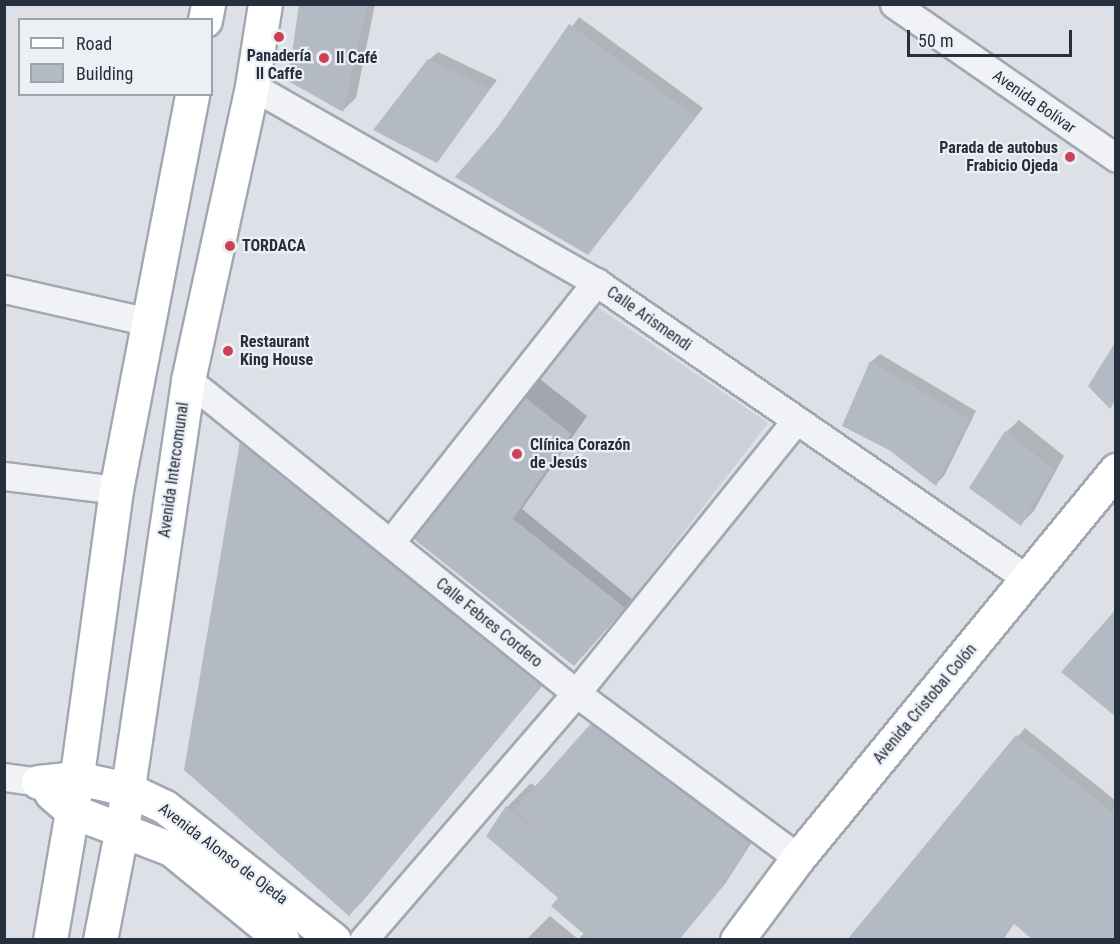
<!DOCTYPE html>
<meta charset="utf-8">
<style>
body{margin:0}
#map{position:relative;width:1120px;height:944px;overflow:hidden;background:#dde1e7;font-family:"Roboto Condensed",sans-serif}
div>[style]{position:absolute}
.built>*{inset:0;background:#cbd0d9}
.shadow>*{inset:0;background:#0003}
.building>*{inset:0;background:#b4bac4}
.roads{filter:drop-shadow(2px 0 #a2a8b1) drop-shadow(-2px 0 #a2a8b1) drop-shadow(0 2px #a2a8b1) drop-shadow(0 -2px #a2a8b1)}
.street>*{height:27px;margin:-13.5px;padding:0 13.5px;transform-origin:13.5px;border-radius:13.5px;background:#f0f2f6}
.secondary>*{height:33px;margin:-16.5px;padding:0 16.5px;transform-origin:16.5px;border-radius:16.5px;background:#fff}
.primary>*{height:33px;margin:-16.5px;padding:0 16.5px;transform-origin:16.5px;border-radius:16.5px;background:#fff}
.dots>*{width:16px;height:16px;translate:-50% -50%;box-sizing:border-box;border:3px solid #ecf0f5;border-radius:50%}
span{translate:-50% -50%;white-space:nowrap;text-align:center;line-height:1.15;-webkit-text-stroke:4.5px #ecf0f5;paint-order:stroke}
.poi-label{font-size:16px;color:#262f3e;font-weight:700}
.left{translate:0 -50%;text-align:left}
.right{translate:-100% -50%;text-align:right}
.street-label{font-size:16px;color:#262f3e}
.frame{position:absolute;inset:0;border:6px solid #262f3e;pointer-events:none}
.legend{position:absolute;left:18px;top:18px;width:195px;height:78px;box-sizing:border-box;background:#ecf0f5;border:2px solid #9da3ac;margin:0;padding:8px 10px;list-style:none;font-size:18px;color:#262f3e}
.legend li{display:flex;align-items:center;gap:12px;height:30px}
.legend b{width:30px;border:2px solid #9da3ac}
.scale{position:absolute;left:907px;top:30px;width:165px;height:27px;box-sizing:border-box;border:3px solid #262f3e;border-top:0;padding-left:8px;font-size:18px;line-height:21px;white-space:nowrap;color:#262f3e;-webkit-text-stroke:4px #ecf0f5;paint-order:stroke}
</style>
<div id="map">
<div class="built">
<i style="clip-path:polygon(596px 306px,768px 423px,625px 608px,513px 519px,571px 434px,522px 395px)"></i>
</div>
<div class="shadow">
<i style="clip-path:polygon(301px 4px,375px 4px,356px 98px,343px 110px)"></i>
<i style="clip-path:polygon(579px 17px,703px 108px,588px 253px,500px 128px)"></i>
<i style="clip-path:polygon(438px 52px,497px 80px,436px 161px,429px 60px)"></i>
<i style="clip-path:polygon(880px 354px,976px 411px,944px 476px,936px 484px,871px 362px)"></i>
<i style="clip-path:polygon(540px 379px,587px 416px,522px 509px,632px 599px,583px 656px,462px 475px)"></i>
<i style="clip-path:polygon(1019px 420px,1064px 456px,1034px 511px,1021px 524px,1006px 432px)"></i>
<i style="clip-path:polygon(555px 670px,362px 902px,349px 914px)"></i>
<i style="clip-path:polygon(596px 720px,757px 834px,725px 884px,676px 940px,526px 940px,550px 916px,578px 939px,585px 933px,560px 898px,488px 836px,507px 807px,531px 783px,536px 787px)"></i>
<i style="clip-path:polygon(1025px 728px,1116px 801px,1116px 940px,1015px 922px,1003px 940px,849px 940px)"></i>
</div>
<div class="building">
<i style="clip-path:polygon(299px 4px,367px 4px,343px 112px,288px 81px)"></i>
<i style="clip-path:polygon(569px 24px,696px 117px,588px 255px,455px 177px,498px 127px)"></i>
<i style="clip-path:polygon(428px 59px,490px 89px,437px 163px,373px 130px)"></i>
<i style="clip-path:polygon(1116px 341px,1116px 400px,1110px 409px,1088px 386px)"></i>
<i style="clip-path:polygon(870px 361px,969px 419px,936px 486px,889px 450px,842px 426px)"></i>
<i style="clip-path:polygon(522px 395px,571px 434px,513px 519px,625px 608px,574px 666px,410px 536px)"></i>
<i style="clip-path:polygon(1005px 431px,1053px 469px,1021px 526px,969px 488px)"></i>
<i style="clip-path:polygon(241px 435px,544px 684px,349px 916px,184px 770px)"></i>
<i style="clip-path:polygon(1116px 609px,1116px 717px,1061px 672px)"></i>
<i style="clip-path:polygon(595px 719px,749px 843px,717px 894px,679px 940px,591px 940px,551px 906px,558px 898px,486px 836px,506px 806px,550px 842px,514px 810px)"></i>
<i style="clip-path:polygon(1016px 735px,1116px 815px,1116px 940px,1033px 940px,1013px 923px,1001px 940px,847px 940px)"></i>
</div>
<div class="roads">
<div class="street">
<i style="left:894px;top:4px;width:270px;rotate:34.7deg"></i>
<i style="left:252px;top:86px;width:396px;rotate:29.7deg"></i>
<i style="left:596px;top:282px;width:526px;rotate:34.54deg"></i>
<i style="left:4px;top:289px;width:145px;rotate:12.8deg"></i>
<i style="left:188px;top:380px;width:499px;rotate:38.9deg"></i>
<i style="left:576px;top:693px;width:277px;rotate:36.6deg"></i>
<i style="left:4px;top:476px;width:113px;rotate:7.1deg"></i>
<i style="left:390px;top:543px;width:333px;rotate:-51.7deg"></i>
<i style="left:4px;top:777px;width:34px;rotate:8deg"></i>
<i style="left:363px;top:940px;width:326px;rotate:-49.2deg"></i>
<i style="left:576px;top:693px;width:348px;rotate:-51.1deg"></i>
</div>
<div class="secondary">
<i style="left:38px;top:782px;width:39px;rotate:-6deg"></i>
<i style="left:77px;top:778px;width:51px;rotate:12.4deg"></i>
<i style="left:127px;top:789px;width:42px;rotate:25.3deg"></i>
<i style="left:165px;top:807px;width:215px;rotate:38.2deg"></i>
<i style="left:51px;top:793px;width:28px;rotate:41deg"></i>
<i style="left:72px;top:811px;width:106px;rotate:21deg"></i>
<i style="left:171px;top:849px;width:144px;rotate:39.3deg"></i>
<i style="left:737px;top:940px;width:102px;rotate:-53.4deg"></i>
<i style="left:798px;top:858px;width:502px;rotate:-50.66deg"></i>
</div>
<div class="primary">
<i style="left:205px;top:20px;width:16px;rotate:-79deg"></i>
<i style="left:50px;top:940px;width:131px;rotate:-80.3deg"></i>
<i style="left:72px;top:811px;width:324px;rotate:-82.2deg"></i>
<i style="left:116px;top:490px;width:403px;rotate:-79.1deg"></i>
<i style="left:100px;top:940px;width:114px;rotate:-78.9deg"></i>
<i style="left:122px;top:828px;width:453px;rotate:-81.6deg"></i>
<i style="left:188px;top:380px;width:301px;rotate:-77.7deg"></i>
<i style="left:252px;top:86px;width:83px;rotate:-81deg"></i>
</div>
</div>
<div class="dots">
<i style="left:279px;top:37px;background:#cf3f57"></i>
<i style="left:324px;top:58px;background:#cf3f57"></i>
<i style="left:1070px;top:157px;background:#cf3f57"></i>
<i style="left:230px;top:246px;background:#cf3f57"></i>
<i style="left:228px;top:351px;background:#cf3f57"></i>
<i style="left:517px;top:454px;background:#cf3f57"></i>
</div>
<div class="poi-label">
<span style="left:279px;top:65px">Panadería<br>Il Caffe</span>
<span class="left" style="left:336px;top:58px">Il Café</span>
<span class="right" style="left:1058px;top:157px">Parada de autobus<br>Frabicio Ojeda</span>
<span class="left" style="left:242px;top:246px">TORDACA</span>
<span class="left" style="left:240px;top:351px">Restaurant<br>King House</span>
<span class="left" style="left:530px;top:454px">Clínica Corazón<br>de Jesús</span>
</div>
<div class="street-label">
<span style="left:1034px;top:102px;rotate:35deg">Avenida Bolívar</span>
<span style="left:649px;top:319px;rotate:35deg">Calle Arismendi</span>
<span style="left:174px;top:470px;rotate:-82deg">Avenida Intercomunal</span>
<span style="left:489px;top:623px;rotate:39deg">Calle Febres Cordero</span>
<span style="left:925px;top:704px;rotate:-50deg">Avenida Cristobal Colón</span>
<span style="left:223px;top:854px;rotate:37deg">Avenida Alonso de Ojeda</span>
</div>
<div class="frame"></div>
<ul class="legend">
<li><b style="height:8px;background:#fff"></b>Road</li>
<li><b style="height:16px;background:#b4bac4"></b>Building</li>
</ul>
<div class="scale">50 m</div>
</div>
